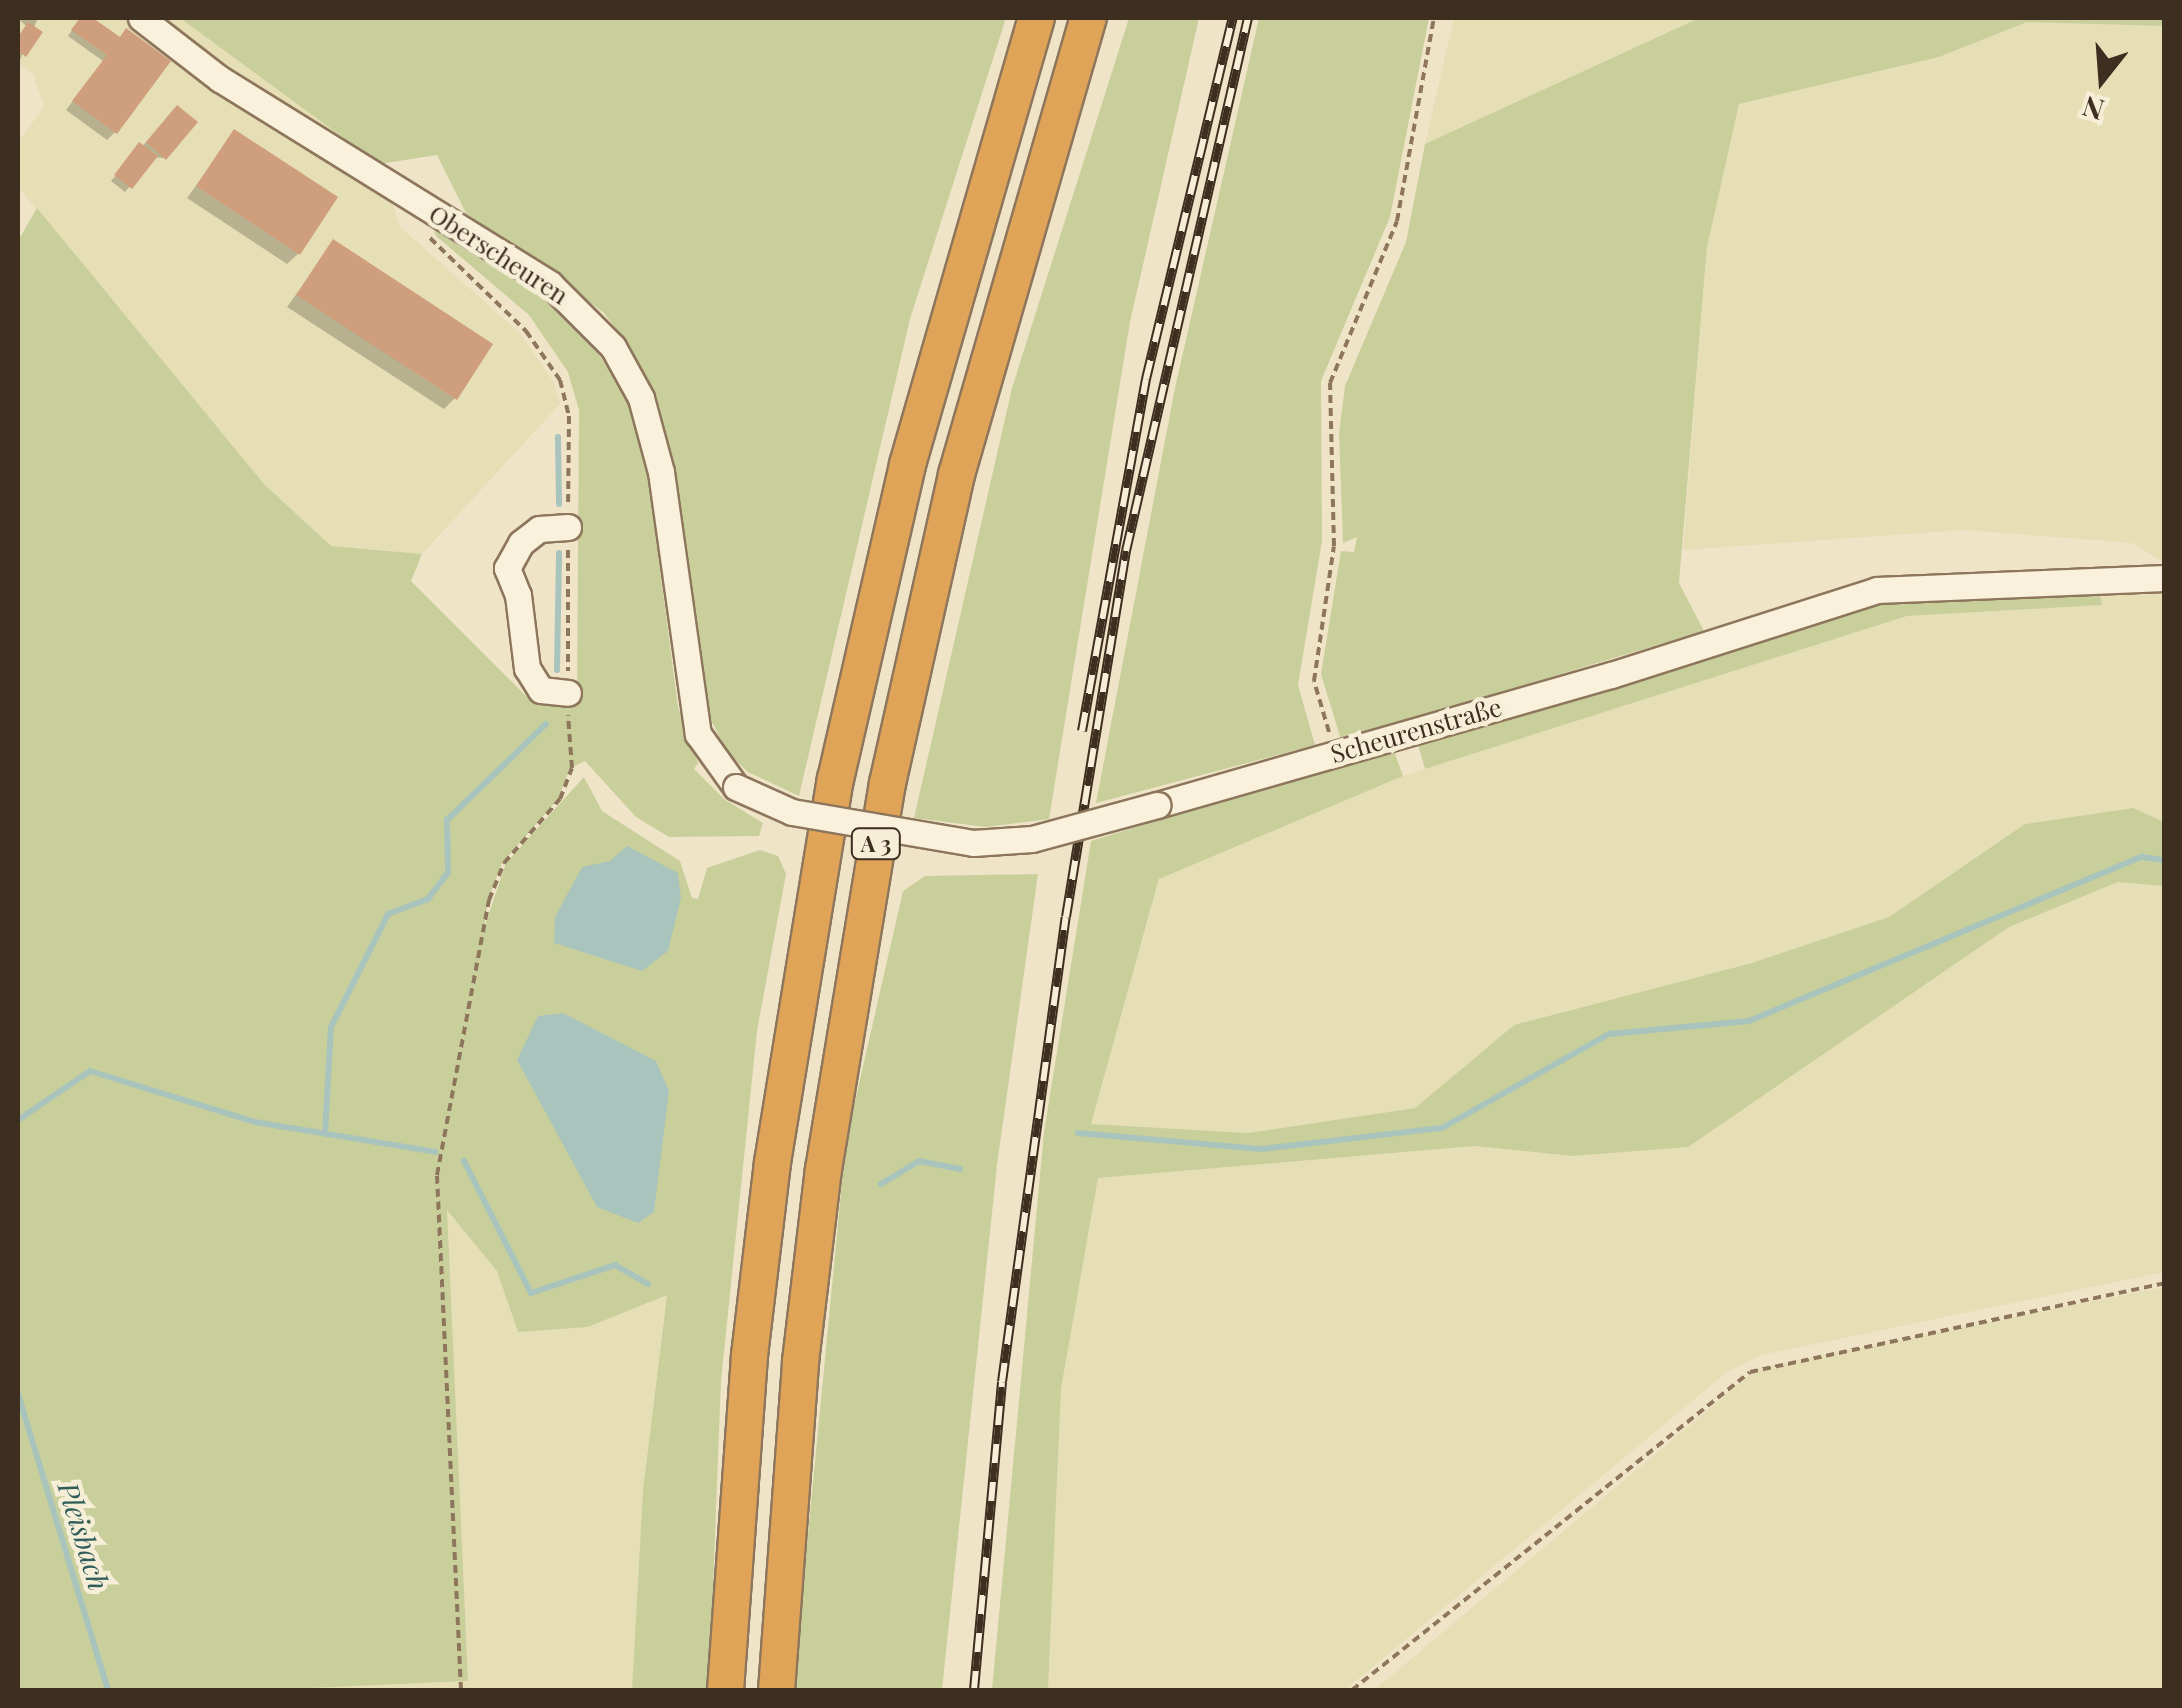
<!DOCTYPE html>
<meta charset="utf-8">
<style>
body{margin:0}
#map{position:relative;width:2182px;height:1708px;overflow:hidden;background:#f0e4c8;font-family:"Playfair Display",serif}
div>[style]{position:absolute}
.farmland>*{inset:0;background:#e6deb5}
.green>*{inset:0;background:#c9cf9b}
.water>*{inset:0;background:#a9c4bc}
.shadow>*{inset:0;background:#0003}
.stream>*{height:6px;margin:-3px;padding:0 3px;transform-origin:3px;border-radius:3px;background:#a9c4bc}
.building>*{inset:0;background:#cf9f7d}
.path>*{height:4px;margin-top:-2px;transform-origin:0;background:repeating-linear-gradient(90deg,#8d765c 0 8px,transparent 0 13px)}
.roads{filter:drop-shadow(2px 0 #8d765c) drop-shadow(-2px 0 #8d765c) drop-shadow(0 2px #8d765c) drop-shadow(0 -2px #8d765c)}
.minor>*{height:25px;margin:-12.5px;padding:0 12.5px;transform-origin:12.5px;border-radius:12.5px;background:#faf1dc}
.highway>*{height:35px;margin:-17.5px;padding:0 17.5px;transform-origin:17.5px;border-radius:17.5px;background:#e0a458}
.rail>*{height:10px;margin-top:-5px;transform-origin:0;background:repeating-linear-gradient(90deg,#f7eed8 0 19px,#3d2e20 0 38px);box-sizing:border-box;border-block:2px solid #3d2e20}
.bridges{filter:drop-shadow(2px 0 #8d765c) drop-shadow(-2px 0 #8d765c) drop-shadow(0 2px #8d765c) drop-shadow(0 -2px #8d765c)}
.minor-bridge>*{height:25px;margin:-12.5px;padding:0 12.5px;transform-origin:12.5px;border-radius:12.5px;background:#faf1dc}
span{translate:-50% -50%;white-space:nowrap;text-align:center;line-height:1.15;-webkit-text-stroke:9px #f7eed8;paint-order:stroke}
.shield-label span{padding:2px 8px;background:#f7eed8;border:2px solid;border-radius:8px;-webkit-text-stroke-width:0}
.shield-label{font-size:22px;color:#3d2e20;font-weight:700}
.street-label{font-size:25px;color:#3d2e20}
.water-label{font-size:28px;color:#2f5d5a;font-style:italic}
.frame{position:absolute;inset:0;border:20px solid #3d2e20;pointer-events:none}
.north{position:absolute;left:2052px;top:30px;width:100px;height:100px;-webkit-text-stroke:8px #f7eed8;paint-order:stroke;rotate:197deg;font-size:28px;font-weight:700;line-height:40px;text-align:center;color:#3d2e20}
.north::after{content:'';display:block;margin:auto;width:35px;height:45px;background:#3d2e20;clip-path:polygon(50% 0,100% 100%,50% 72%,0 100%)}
</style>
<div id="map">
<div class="farmland">
<i style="clip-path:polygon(18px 18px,180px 18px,379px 164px,400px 227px,520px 333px,553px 381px,560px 404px,422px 554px,331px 546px,264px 484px,18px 187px,18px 142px,44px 107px,33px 74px,18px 63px)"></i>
<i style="clip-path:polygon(1454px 18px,1699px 18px,1425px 144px)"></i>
<i style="clip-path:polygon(2027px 22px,2164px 26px,2164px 562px,2131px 543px,1963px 530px,1683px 550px,1707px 247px,1739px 104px,1939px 57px)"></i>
<i style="clip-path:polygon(2164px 594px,2164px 822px,2133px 808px,2025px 824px,1889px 917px,1752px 963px,1514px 1025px,1415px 1108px,1248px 1133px,1091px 1124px,1160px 878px,1403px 776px,1907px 616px,2101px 605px,2100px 595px)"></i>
<i style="clip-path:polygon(2118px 882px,2164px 886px,2164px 1272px,1761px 1355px,1727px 1372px,1345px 1690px,1048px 1690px,1061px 1389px,1098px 1178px,1475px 1146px,1572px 1156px,1763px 1094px,2009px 927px)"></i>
<i style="clip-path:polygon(446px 1208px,497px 1271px,518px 1331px,589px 1327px,667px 1294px,643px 1490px,632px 1690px,267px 1690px,468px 1681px)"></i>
<i style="clip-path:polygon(2164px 1287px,2164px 1690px,1374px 1690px,1758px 1368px)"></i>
</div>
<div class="green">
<i style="clip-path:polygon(180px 18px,1006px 18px,910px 319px,799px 796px,748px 772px,727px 752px,706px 710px,662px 420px,627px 343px,603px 312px,466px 213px,437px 155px,379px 164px)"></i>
<i style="clip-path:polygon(1129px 18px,1199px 18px,1130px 322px,1049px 819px,986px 827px,914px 818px,1012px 388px)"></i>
<i style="clip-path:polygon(1259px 18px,1429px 18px,1390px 217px,1321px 381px,1322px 541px,1298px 685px,1315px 745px,1096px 803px,1175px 388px)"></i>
<i style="clip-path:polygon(1699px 18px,2164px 18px,2164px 26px,2027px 22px,1939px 57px,1739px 104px,1707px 247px,1679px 583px,1704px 631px,1341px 740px,1321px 674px,1341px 551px,1354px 552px,1357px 537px,1343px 543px,1339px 433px,1345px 386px,1406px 242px,1425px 144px)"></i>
<i style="clip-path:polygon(37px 208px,264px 484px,331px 546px,422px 554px,411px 581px,531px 701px,577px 706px,579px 410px,568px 372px,529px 315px,436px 236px,430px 219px,578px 324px,631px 402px,643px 439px,678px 707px,698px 763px,694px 769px,724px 799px,763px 823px,759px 836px,669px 837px,636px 817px,585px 761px,570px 768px,558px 799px,502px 863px,488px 900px,484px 928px,506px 863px,584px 777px,602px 811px,680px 861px,692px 898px,698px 899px,707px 868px,760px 850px,778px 856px,786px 874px,757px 1031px,721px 1381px,709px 1690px,632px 1690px,643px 1490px,667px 1295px,588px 1327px,518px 1332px,497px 1271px,447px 1210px,468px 1681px,267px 1690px,18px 1690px,18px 241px)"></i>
<i style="clip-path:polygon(2100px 595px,2102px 605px,1907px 616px,1425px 769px,1417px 741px,1881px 604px)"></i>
<i style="clip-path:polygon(1393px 748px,1403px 776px,1159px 879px,1091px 1124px,1248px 1133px,1415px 1108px,1514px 1025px,1752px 963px,1889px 917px,2025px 824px,2133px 808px,2164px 822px,2164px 886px,2118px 882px,2009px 927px,1688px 1147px,1572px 1156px,1475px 1146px,1098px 1178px,1061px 1389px,1048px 1690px,992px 1690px,1044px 1132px,1091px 841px)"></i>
<i style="clip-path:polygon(1038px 874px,997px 1165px,942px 1690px,793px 1690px,846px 1141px,903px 891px,925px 876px)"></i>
</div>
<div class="water">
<i style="clip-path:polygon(627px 846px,678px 873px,681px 898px,668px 951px,642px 971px,554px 943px,555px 917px,582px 867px,610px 861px)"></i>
<i style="clip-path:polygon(563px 1013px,656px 1061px,669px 1091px,654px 1212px,638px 1223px,597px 1207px,517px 1060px,538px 1016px)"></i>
</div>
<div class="shadow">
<i style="clip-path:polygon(18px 18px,38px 18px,20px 60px,18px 39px,26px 26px)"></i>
<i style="clip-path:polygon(81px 18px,119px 39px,115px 132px,107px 140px,66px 110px,103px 61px,68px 36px)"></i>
<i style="clip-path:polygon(172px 113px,164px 158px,153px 157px,125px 192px,111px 181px)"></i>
<i style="clip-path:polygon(235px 132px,298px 254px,287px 264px,187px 198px)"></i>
<i style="clip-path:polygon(334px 242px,455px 398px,444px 409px,287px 307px)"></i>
</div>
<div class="stream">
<i style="left:558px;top:437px;width:67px;rotate:89.1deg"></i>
<i style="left:557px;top:670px;width:117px;rotate:-89deg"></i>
<i style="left:18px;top:1120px;width:87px;rotate:-34.2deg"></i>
<i style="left:90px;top:1071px;width:173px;rotate:17.2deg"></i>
<i style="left:255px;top:1122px;width:183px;rotate:9.4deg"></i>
<i style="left:1078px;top:1133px;width:185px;rotate:5deg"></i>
<i style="left:1262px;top:1149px;width:181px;rotate:-6.7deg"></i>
<i style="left:1442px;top:1128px;width:192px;rotate:-29.4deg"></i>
<i style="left:1609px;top:1034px;width:141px;rotate:-5.3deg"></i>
<i style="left:1749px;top:1021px;width:426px;rotate:-22.7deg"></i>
<i style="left:2142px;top:857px;width:22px;rotate:8deg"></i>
<i style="left:325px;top:1134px;width:107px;rotate:-86.8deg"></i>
<i style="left:331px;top:1027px;width:127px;rotate:-63.2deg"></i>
<i style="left:388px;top:914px;width:43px;rotate:-20.6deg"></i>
<i style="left:428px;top:899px;width:34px;rotate:-53deg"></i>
<i style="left:448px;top:872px;width:52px;rotate:-91.1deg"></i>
<i style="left:447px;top:820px;width:138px;rotate:-44.1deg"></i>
<i style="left:464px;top:1161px;width:148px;rotate:63.1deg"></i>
<i style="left:531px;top:1293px;width:89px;rotate:-18.4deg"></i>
<i style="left:615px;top:1265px;width:38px;rotate:30deg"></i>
<i style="left:881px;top:1184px;width:44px;rotate:-31.2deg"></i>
<i style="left:919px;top:1161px;width:42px;rotate:11deg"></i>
<i style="left:18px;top:1394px;width:309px;rotate:73.1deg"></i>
</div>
<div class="building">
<i style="clip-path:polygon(80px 18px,93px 18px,120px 37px,126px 28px,171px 61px,117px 134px,72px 101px,107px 55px,71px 30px)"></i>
<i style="clip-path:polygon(28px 22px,43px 32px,26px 57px,18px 51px,18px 37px)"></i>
<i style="clip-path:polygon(177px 105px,198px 122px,166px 160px,146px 142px)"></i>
<i style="clip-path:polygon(234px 129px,338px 197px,300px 255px,196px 186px)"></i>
<i style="clip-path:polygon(139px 142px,158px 156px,132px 189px,114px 175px)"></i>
<i style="clip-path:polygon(333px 239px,493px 344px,457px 400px,296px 295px)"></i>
</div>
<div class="path">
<i style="left:430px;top:238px;width:134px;rotate:44.1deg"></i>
<i style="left:526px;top:331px;width:60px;rotate:55.2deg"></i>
<i style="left:560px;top:380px;width:37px;rotate:76deg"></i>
<i style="left:569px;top:416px;width:90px;rotate:90.6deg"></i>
<i style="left:568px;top:550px;width:121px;rotate:90deg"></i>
<i style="left:1329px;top:732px;width:53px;rotate:-106.4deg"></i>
<i style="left:1314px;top:681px;width:136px;rotate:-81.6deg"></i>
<i style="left:1334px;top:546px;width:163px;rotate:-91.4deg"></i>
<i style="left:1330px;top:383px;width:175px;rotate:-67.5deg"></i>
<i style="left:1397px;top:221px;width:206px;rotate:-79.7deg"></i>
<i style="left:461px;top:1690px;width:516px;rotate:-92.67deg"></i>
<i style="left:437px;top:1175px;width:280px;rotate:-79.3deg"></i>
<i style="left:489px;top:900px;width:40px;rotate:-68deg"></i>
<i style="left:504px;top:863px;width:85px;rotate:-48.8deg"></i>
<i style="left:560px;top:799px;width:33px;rotate:-69deg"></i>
<i style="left:572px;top:768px;width:53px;rotate:-94.3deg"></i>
<i style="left:1352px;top:1690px;width:509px;rotate:-38.62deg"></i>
<i style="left:1750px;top:1372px;width:423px;rotate:-12.1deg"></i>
</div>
<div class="roads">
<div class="minor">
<i style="left:141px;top:18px;width:100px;rotate:37.7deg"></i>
<i style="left:220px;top:79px;width:388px;rotate:31.8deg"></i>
<i style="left:550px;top:284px;width:89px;rotate:45deg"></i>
<i style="left:613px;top:347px;width:58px;rotate:61.2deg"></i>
<i style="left:641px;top:398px;width:77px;rotate:74.9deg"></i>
<i style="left:661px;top:472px;width:265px;rotate:82deg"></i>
<i style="left:698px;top:734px;width:65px;rotate:54.4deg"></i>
<i style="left:568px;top:527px;width:29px;rotate:176deg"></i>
<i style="left:539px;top:529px;width:23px;rotate:142deg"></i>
<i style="left:521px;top:543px;width:29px;rotate:119deg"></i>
<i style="left:507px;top:568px;width:29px;rotate:68deg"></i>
<i style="left:518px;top:595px;width:74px;rotate:83deg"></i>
<i style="left:527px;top:668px;width:26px;rotate:58deg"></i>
<i style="left:541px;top:690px;width:27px;rotate:6deg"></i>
<i style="left:1157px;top:805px;width:472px;rotate:-16deg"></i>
<i style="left:1611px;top:675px;width:279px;rotate:-17.7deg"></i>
<i style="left:1877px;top:590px;width:287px;rotate:-2.4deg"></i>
</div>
<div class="highway">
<i style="left:725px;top:1690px;width:336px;rotate:-85.9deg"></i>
<i style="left:749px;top:1355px;width:194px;rotate:-83.2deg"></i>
<i style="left:772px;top:1162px;width:388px;rotate:-80.7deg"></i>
<i style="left:835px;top:779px;width:323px;rotate:-77.1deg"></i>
<i style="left:907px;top:464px;width:464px;rotate:-73.9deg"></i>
<i style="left:776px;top:1690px;width:330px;rotate:-85.8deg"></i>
<i style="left:800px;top:1361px;width:193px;rotate:-83.2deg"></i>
<i style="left:823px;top:1169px;width:391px;rotate:-80.6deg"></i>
<i style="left:887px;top:783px;width:317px;rotate:-77.4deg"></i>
<i style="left:956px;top:474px;width:475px;rotate:-73.9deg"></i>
</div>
</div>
<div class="rail">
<i style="left:1082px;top:731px;width:358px;rotate:-79.7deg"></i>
<i style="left:1146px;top:379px;width:371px;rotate:-76.5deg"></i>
<i style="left:974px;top:1690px;width:309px;rotate:-84.8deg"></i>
<i style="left:1002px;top:1382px;width:469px;rotate:-82.2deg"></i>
<i style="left:1066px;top:917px;width:371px;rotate:-80.7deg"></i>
<i style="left:1126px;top:551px;width:547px;rotate:-77.11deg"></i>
</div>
<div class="bridges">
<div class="minor-bridge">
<i style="left:736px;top:787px;width:61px;rotate:24.1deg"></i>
<i style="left:792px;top:812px;width:184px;rotate:9.7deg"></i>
<i style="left:973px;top:843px;width:59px;rotate:-3.9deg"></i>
<i style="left:1032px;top:839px;width:130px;rotate:-15.2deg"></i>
</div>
</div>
<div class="shield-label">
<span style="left:876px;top:844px">A 3</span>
</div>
<div class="street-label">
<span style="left:499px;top:254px;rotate:33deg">Oberscheuren</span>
<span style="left:1416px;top:730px;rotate:-16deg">Scheurenstraße</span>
</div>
<div class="water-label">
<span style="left:84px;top:1536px;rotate:73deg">Pleisbach</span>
</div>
<div class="frame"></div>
<div class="north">N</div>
</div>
